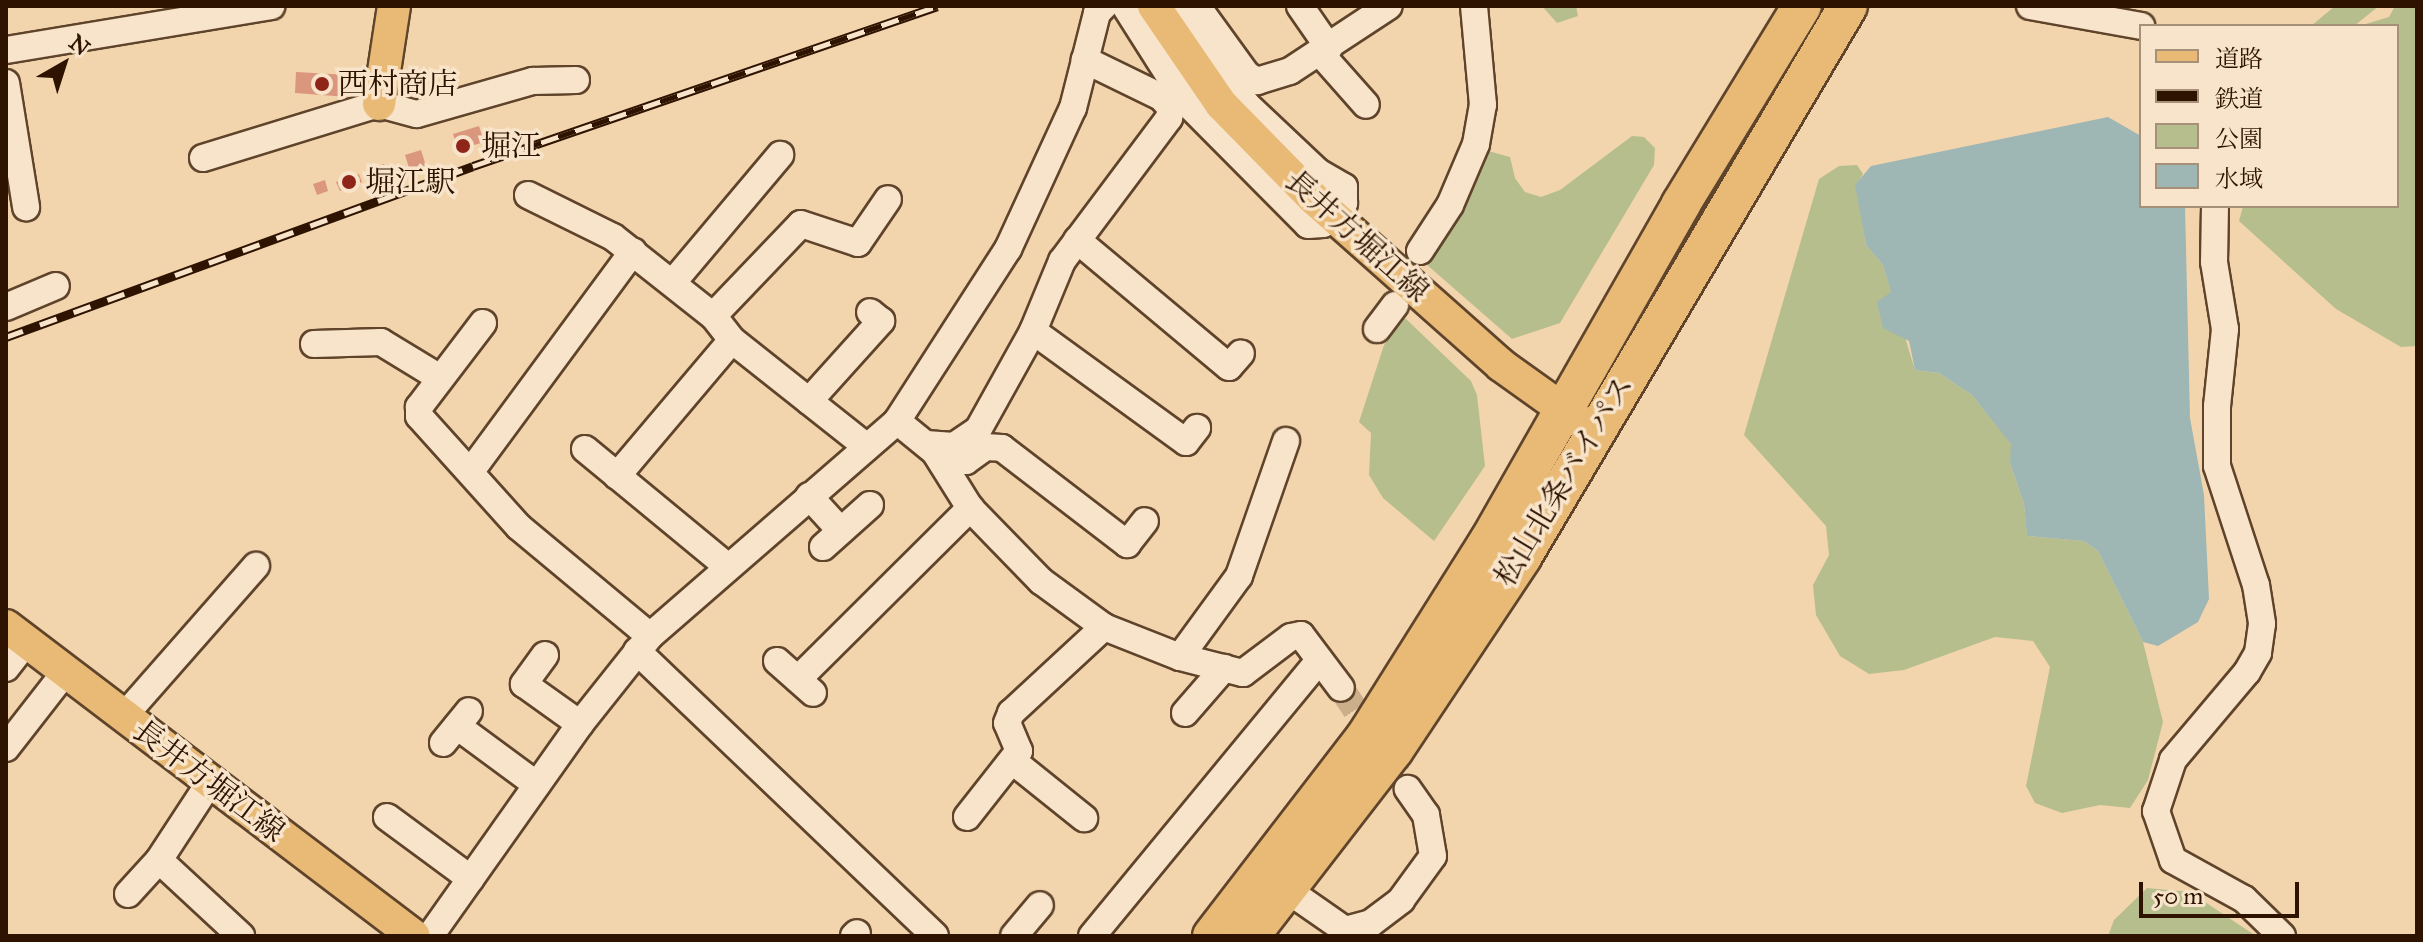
<!DOCTYPE html>
<meta charset="utf-8">
<style>
body{margin:0}
#map{position:relative;width:2423px;height:942px;overflow:hidden;background:#f2d5ad;font-family:"IM FELL Great Primer","Noto Serif JP",serif}
div>[style]{position:absolute}
.green>*{inset:0;background:#b7be8d}
.water>*{inset:0;background:#9eb6b4}
.building>*{inset:0;background:#db977e}
.minor-tunnel>*{height:26px;margin-top:-13px;transform-origin:0;background:repeating-linear-gradient(90deg,#cbae8a 0 26px,transparent 0 39px)}
.roads{filter:drop-shadow(2px 0 #5f442b) drop-shadow(-2px 0 #5f442b) drop-shadow(0 2px #5f442b) drop-shadow(0 -2px #5f442b)}
.minor>*{height:26px;margin:-13px;padding:0 13px;transform-origin:13px;border-radius:13px;background:#f7e4ca}
.major>*{height:32px;margin:-16px;padding:0 16px;transform-origin:16px;border-radius:16px;background:#e9ba76}
.highway>*{height:38px;margin:-19px;padding:0 19px;transform-origin:19px;border-radius:19px;background:#e9ba76}
.rail>*{height:9px;margin-top:-4.5px;transform-origin:0;background:repeating-linear-gradient(90deg,#f7e4ca 0 18px,#2e1300 0 36px);box-sizing:border-box;border-block:2px solid #2e1300}
.dots>*{width:22px;height:22px;translate:-50% -50%;box-sizing:border-box;border:4px solid #f7e4ca;border-radius:50%}
span{translate:-50% -50%;white-space:nowrap;text-align:center;line-height:1.15;-webkit-text-stroke:7px #f7e4ca;paint-order:stroke}
.poi-label{font-size:30px;color:#2e1300}
.left{translate:0 -50%;text-align:left}
.street-label{font-size:30px;color:#2e1300}
.frame{position:absolute;inset:0;border:8px solid #2e1300;pointer-events:none}
.legend{position:absolute;left:2139px;top:24px;width:260px;height:184px;box-sizing:border-box;background:#f7e4ca;border:2px solid #a79079;margin:0;padding:10px 14px;list-style:none;font-size:24px;color:#2e1300}
.legend li{display:flex;align-items:center;gap:16px;height:40px}
.legend b{width:40px;border:2px solid #a79079}
.north{position:absolute;left:24px;top:24px;width:80px;height:80px;-webkit-text-stroke:6px #f7e4ca;paint-order:stroke;rotate:39deg;font-size:22px;font-weight:700;line-height:32px;text-align:center;color:#2e1300}
.north::after{content:'';display:block;margin:auto;width:28px;height:36px;background:#2e1300;clip-path:polygon(50% 0,100% 100%,50% 72%,0 100%)}
.scale{position:absolute;left:2139px;top:882px;width:160px;height:36px;box-sizing:border-box;border:4px solid #2e1300;border-top:0;padding-left:10px;font-size:24px;line-height:28px;white-space:nowrap;color:#2e1300;-webkit-text-stroke:6px #f7e4ca;paint-order:stroke}
</style>
<div id="map">
<div class="green">
<i style="clip-path:polygon(1542px 6px,1576px 6px,1578px 16px,1557px 23px)"></i>
<i style="clip-path:polygon(2335px 6px,2379px 6px,2354px 26px,2311px 26px)"></i>
<i style="clip-path:polygon(2395px 6px,2417px 6px,2417px 346px,2401px 347px,2336px 309px,2239px 221px,2243px 206px,2397px 206px,2397px 26px,2359px 26px,2389px 17px)"></i>
<i style="clip-path:polygon(1632px 136px,1644px 137px,1655px 148px,1654px 165px,1560px 323px,1512px 339px,1426px 264px,1481px 149px,1510px 157px,1515px 178px,1525px 192px,1541px 197px,1560px 190px)"></i>
<i style="clip-path:polygon(1857px 165px,1863px 174px,1856px 186px,1866px 245px,1883px 265px,1915px 370px,1939px 373px,1972px 395px,2012px 444px,2010px 463px,2024px 504px,2027px 536px,2084px 541px,2098px 551px,2143px 642px,2163px 722px,2148px 780px,2130px 808px,2100px 805px,2062px 813px,2035px 803px,2026px 786px,2050px 667px,2033px 641px,1995px 637px,1904px 670px,1869px 674px,1840px 656px,1816px 615px,1813px 585px,1829px 555px,1826px 526px,1744px 435px,1819px 179px,1839px 166px)"></i>
<i style="clip-path:polygon(1405px 318px,1471px 381px,1477px 395px,1485px 466px,1434px 541px,1383px 498px,1369px 475px,1371px 433px,1359px 422px,1384px 345px)"></i>
<i style="clip-path:polygon(2147px 888px,2190px 892px,2256px 936px,2108px 936px,2114px 920px)"></i>
</div>
<div class="water">
<i style="clip-path:polygon(2108px 117px,2141px 136px,2141px 206px,2185px 206px,2190px 418px,2204px 495px,2209px 599px,2198px 622px,2158px 646px,2143px 642px,2098px 551px,2084px 541px,2027px 536px,2024px 504px,2010px 463px,2011px 444px,1972px 395px,1939px 373px,1915px 370px,1909px 341px,1883px 328px,1877px 302px,1891px 292px,1883px 265px,1866px 245px,1855px 185px,1871px 166px)"></i>
</div>
<div class="building">
<i style="clip-path:polygon(296px 72px,349px 75px,348px 97px,295px 93px)"></i>
<i style="clip-path:polygon(479px 126px,484px 142px,458px 150px,453px 134px)"></i>
<i style="clip-path:polygon(421px 150px,426px 166px,410px 171px,405px 155px)"></i>
<i style="clip-path:polygon(384px 164px,387px 174px,376px 178px,372px 168px)"></i>
<i style="clip-path:polygon(359px 174px,362px 182px,340px 191px,336px 182px)"></i>
<i style="clip-path:polygon(325px 180px,328px 191px,317px 195px,313px 184px)"></i>
</div>
<div class="minor-tunnel">
<i style="left:1341px;top:688px;width:121px;rotate:56.4deg"></i>
</div>
<div class="roads">
<div class="minor">
<i style="left:1125px;top:6px;width:114px;rotate:57.6deg"></i>
<i style="left:1186px;top:102px;width:173px;rotate:45.2deg"></i>
<i style="left:1308px;top:225px;width:15px;rotate:-4deg"></i>
<i style="left:1323px;top:224px;width:30px;rotate:-45deg"></i>
<i style="left:1344px;top:203px;width:16px;rotate:-90deg"></i>
<i style="left:1344px;top:187px;width:30px;rotate:-150deg"></i>
<i style="left:1318px;top:172px;width:98px;rotate:-136.7deg"></i>
<i style="left:1247px;top:105px;width:123px;rotate:-126.4deg"></i>
<i style="left:1197px;top:6px;width:85px;rotate:54.1deg"></i>
<i style="left:1247px;top:75px;width:12px;rotate:31deg"></i>
<i style="left:1257px;top:81px;width:34px;rotate:-17deg"></i>
<i style="left:1290px;top:71px;width:118px;rotate:-33.3deg"></i>
<i style="left:1300px;top:6px;width:51px;rotate:55.4deg"></i>
<i style="left:2030px;top:6px;width:113px;rotate:10.2deg"></i>
<i style="left:6px;top:50px;width:269px;rotate:-9.4deg"></i>
<i style="left:1320px;top:53px;width:69px;rotate:48.5deg"></i>
<i style="left:6px;top:83px;width:126px;rotate:80.8deg"></i>
<i style="left:203px;top:158px;width:184px;rotate:-17.1deg"></i>
<i style="left:379px;top:104px;width:39px;rotate:15deg"></i>
<i style="left:417px;top:114px;width:121px;rotate:-15.9deg"></i>
<i style="left:533px;top:81px;width:43px;rotate:-1.3deg"></i>
<i style="left:528px;top:195px;width:95px;rotate:26.3deg"></i>
<i style="left:613px;top:237px;width:127px;rotate:38.3deg"></i>
<i style="left:2215px;top:206px;width:56px;rotate:91deg"></i>
<i style="left:2214px;top:262px;width:68px;rotate:80.7deg"></i>
<i style="left:2225px;top:329px;width:77px;rotate:95.9deg"></i>
<i style="left:2217px;top:406px;width:60px;rotate:90deg"></i>
<i style="left:2217px;top:466px;width:125px;rotate:71.9deg"></i>
<i style="left:2256px;top:585px;width:39px;rotate:81deg"></i>
<i style="left:2262px;top:624px;width:29px;rotate:98deg"></i>
<i style="left:2258px;top:653px;width:22px;rotate:120deg"></i>
<i style="left:2247px;top:672px;width:115px;rotate:130.1deg"></i>
<i style="left:2173px;top:760px;width:54px;rotate:108.4deg"></i>
<i style="left:2156px;top:811px;width:52px;rotate:70.9deg"></i>
<i style="left:2173px;top:860px;width:81px;rotate:28.8deg"></i>
<i style="left:2244px;top:899px;width:53px;rotate:44.2deg"></i>
<i style="left:1077px;top:240px;width:198px;rotate:39.9deg"></i>
<i style="left:1229px;top:367px;width:18px;rotate:-49deg"></i>
<i style="left:1420px;top:251px;width:55px;rotate:-56.9deg"></i>
<i style="left:1450px;top:205px;width:66px;rotate:-66.9deg"></i>
<i style="left:1476px;top:144px;width:40px;rotate:-80deg"></i>
<i style="left:1483px;top:105px;width:99px;rotate:-95.2deg"></i>
<i style="left:674px;top:281px;width:165px;rotate:-49.9deg"></i>
<i style="left:6px;top:307px;width:54px;rotate:-22.8deg"></i>
<i style="left:483px;top:323px;width:106px;rotate:127.3deg"></i>
<i style="left:419px;top:407px;width:9px;rotate:90deg"></i>
<i style="left:419px;top:416px;width:149px;rotate:48deg"></i>
<i style="left:519px;top:527px;width:170px;rotate:39.8deg"></i>
<i style="left:1377px;top:329px;width:30px;rotate:-53deg"></i>
<i style="left:1033px;top:331px;width:189px;rotate:36deg"></i>
<i style="left:1186px;top:442px;width:18px;rotate:-52deg"></i>
<i style="left:732px;top:340px;width:31px;rotate:-128deg"></i>
<i style="left:713px;top:316px;width:127px;rotate:-46.3deg"></i>
<i style="left:801px;top:224px;width:60px;rotate:18.4deg"></i>
<i style="left:858px;top:243px;width:53px;rotate:-55.7deg"></i>
<i style="left:314px;top:344px;width:67px;rotate:-1.7deg"></i>
<i style="left:381px;top:342px;width:69px;rotate:31.4deg"></i>
<i style="left:809px;top:401px;width:108px;rotate:-48deg"></i>
<i style="left:881px;top:321px;width:14px;rotate:-141deg"></i>
<i style="left:897px;top:421px;width:49px;rotate:39.2deg"></i>
<i style="left:935px;top:452px;width:66px;rotate:58deg"></i>
<i style="left:970px;top:508px;width:102px;rotate:45.8deg"></i>
<i style="left:1041px;top:581px;width:78px;rotate:36.1deg"></i>
<i style="left:1104px;top:627px;width:82px;rotate:21.5deg"></i>
<i style="left:1180px;top:657px;width:65px;rotate:14.3deg"></i>
<i style="left:1243px;top:673px;width:60px;rotate:-36.9deg"></i>
<i style="left:1291px;top:637px;width:10px;rotate:-11deg"></i>
<i style="left:1301px;top:635px;width:66px;rotate:53deg"></i>
<i style="left:926px;top:444px;width:28px;rotate:4deg"></i>
<i style="left:954px;top:446px;width:29px;rotate:-34deg"></i>
<i style="left:978px;top:430px;width:113px;rotate:-60.9deg"></i>
<i style="left:1033px;top:331px;width:76px;rotate:-67.5deg"></i>
<i style="left:1062px;top:261px;width:179px;rotate:-53.2deg"></i>
<i style="left:1169px;top:118px;width:10px;rotate:-79deg"></i>
<i style="left:1171px;top:108px;width:15px;rotate:-132deg"></i>
<i style="left:1161px;top:97px;width:85px;rotate:-154deg"></i>
<i style="left:585px;top:449px;width:185px;rotate:39.5deg"></i>
<i style="left:957px;top:461px;width:9px"></i>
<i style="left:966px;top:461px;width:24px;rotate:-36deg"></i>
<i style="left:985px;top:447px;width:17px;rotate:3deg"></i>
<i style="left:1002px;top:448px;width:158px;rotate:37.5deg"></i>
<i style="left:1127px;top:544px;width:29px;rotate:-52deg"></i>
<i style="left:471px;top:471px;width:273px;rotate:-53.6deg"></i>
<i style="left:617px;top:476px;width:178px;rotate:-49.8deg"></i>
<i style="left:732px;top:340px;width:172px;rotate:38.4deg"></i>
<i style="left:809px;top:496px;width:47px;rotate:47.6deg"></i>
<i style="left:823px;top:547px;width:63px;rotate:-41.8deg"></i>
<i style="left:637px;top:651px;width:412px;rotate:43.7deg"></i>
<i style="left:545px;top:655px;width:36px;rotate:126deg"></i>
<i style="left:524px;top:684px;width:69px;rotate:35.5deg"></i>
<i style="left:1180px;top:657px;width:100px;rotate:-53.9deg"></i>
<i style="left:1239px;top:576px;width:143px;rotate:-70.8deg"></i>
<i style="left:777px;top:661px;width:48px;rotate:41.6deg"></i>
<i style="left:6px;top:668px;width:34px;rotate:-52deg"></i>
<i style="left:798px;top:679px;width:243px;rotate:-44.8deg"></i>
<i style="left:1185px;top:713px;width:60px;rotate:-49.1deg"></i>
<i style="left:124px;top:716px;width:200px;rotate:-48.7deg"></i>
<i style="left:457px;top:726px;width:99px;rotate:36.4deg"></i>
<i style="left:443px;top:743px;width:41px;rotate:-50.9deg"></i>
<i style="left:6px;top:748px;width:98px;rotate:-52.1deg"></i>
<i style="left:1014px;top:762px;width:90px;rotate:38.7deg"></i>
<i style="left:210px;top:782px;width:93px;rotate:123.2deg"></i>
<i style="left:159px;top:860px;width:112px;rotate:42.8deg"></i>
<i style="left:387px;top:817px;width:104px;rotate:36.4deg"></i>
<i style="left:967px;top:817px;width:84px;rotate:-51.8deg"></i>
<i style="left:1019px;top:751px;width:30px;rotate:-113deg"></i>
<i style="left:1007px;top:723px;width:11px;rotate:-68deg"></i>
<i style="left:1011px;top:713px;width:127px;rotate:-42.8deg"></i>
<i style="left:1286px;top:889px;width:72px;rotate:34.8deg"></i>
<i style="left:1345px;top:930px;width:27px;rotate:-15deg"></i>
<i style="left:1371px;top:923px;width:38px;rotate:-37deg"></i>
<i style="left:1401px;top:900px;width:54px;rotate:-54deg"></i>
<i style="left:1433px;top:856px;width:42px;rotate:-99.7deg"></i>
<i style="left:1426px;top:815px;width:32px;rotate:-125deg"></i>
<i style="left:128px;top:894px;width:46px;rotate:-47.6deg"></i>
<i style="left:430px;top:936px;width:260px;rotate:-54.7deg"></i>
<i style="left:580px;top:724px;width:112px;rotate:-51.5deg"></i>
<i style="left:650px;top:636px;width:327px;rotate:-41deg"></i>
<i style="left:897px;top:421px;width:205px;rotate:-57.2deg"></i>
<i style="left:1008px;top:249px;width:155px;rotate:-65.3deg"></i>
<i style="left:1073px;top:108px;width:98px;rotate:-75.8deg"></i>
<i style="left:1097px;top:13px;width:10px;rotate:-45deg"></i>
<i style="left:854px;top:936px;width:4px;rotate:-45deg"></i>
<i style="left:1014px;top:936px;width:40px;rotate:-50deg"></i>
<i style="left:1092px;top:936px;width:354px;rotate:-50.5deg"></i>
</div>
<div class="major">
<i style="left:1154px;top:6px;width:119px;rotate:55.6deg"></i>
<i style="left:1221px;top:104px;width:132px;rotate:45.6deg"></i>
<i style="left:1313px;top:198px;width:251px;rotate:41.6deg"></i>
<i style="left:1501px;top:365px;width:100px;rotate:35.6deg"></i>
<i style="left:379px;top:104px;width:99px;rotate:-81.3deg"></i>
<i style="left:6px;top:626px;width:512px;rotate:37.23deg"></i>
</div>
<div class="highway">
<i style="left:1212px;top:936px;width:252px;rotate:-52.4deg"></i>
<i style="left:1366px;top:736px;width:231px;rotate:-57.8deg"></i>
<i style="left:1489px;top:541px;width:388px;rotate:-60.3deg"></i>
<i style="left:1681px;top:204px;width:232px;rotate:-58.6deg"></i>
<i style="left:1250px;top:936px;width:235px;rotate:-52.3deg"></i>
<i style="left:1394px;top:750px;width:232px;rotate:-56.4deg"></i>
<i style="left:1522px;top:557px;width:640px;rotate:-59.39deg"></i>
</div>
</div>
<div class="rail">
<i style="left:6px;top:337px;width:497px;rotate:-20.1deg"></i>
<i style="left:473px;top:166px;width:491px;rotate:-19deg"></i>
</div>
<div class="dots">
<i style="left:322px;top:84px;background:#8f2418"></i>
<i style="left:463px;top:146px;background:#8f2418"></i>
<i style="left:349px;top:182px;background:#8f2418"></i>
</div>
<div class="poi-label">
<span class="left" style="left:338px;top:84px">西村商店</span>
<span class="left" style="left:481px;top:146px">堀江</span>
<span class="left" style="left:365px;top:182px">堀江駅</span>
</div>
<div class="street-label">
<span style="left:1357px;top:236px;rotate:42deg">長井方堀江線</span>
<span style="left:1564px;top:481px;rotate:-59deg">松山北条バイパス</span>
<span style="left:209px;top:781px;rotate:37deg">長井方堀江線</span>
</div>
<div class="frame"></div>
<ul class="legend">
<li><b style="height:10px;background:#e9ba76"></b>道路</li>
<li><b style="height:10px;background:#2e1300"></b>鉄道</li>
<li><b style="height:22px;background:#b7be8d"></b>公園</li>
<li><b style="height:22px;background:#9eb6b4"></b>水域</li>
</ul>
<div class="north">N</div>
<div class="scale">50 m</div>
</div>
